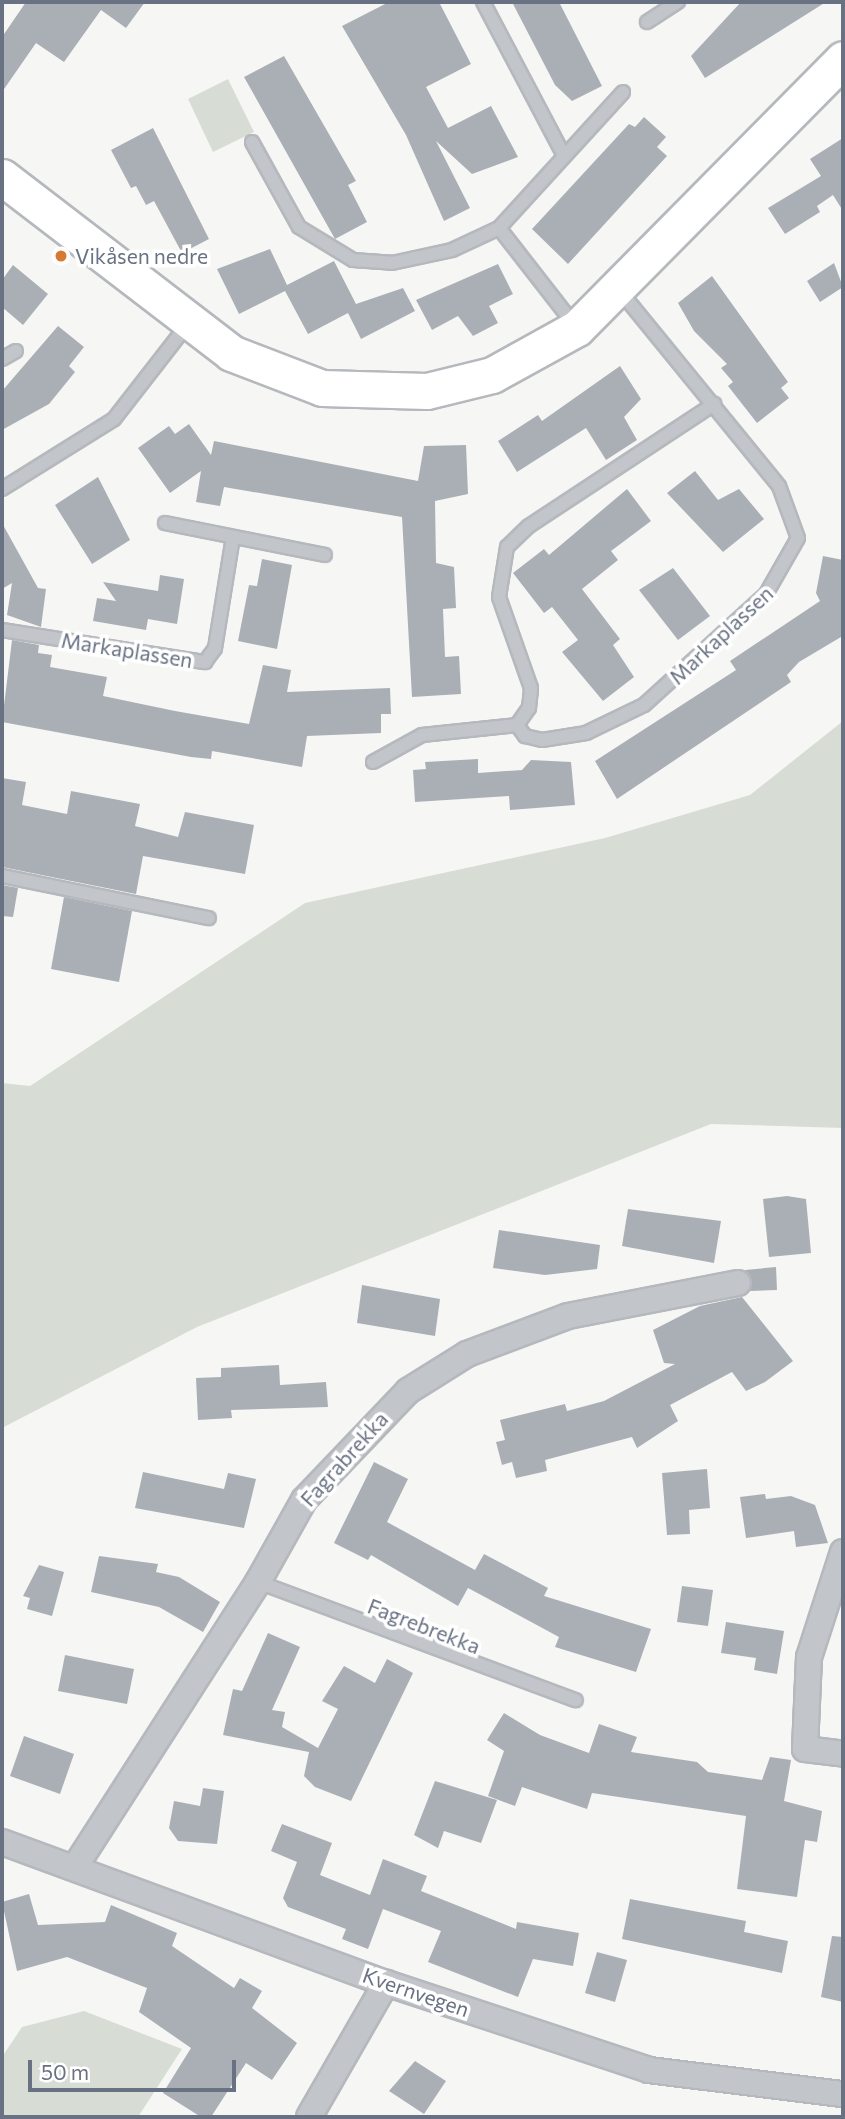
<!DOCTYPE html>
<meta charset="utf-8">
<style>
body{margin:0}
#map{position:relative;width:845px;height:2119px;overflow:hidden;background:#f6f7f4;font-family:Commissioner,sans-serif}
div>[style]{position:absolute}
.green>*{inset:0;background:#d7ddd5}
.building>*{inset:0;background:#aaafb6}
.roads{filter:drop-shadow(2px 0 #b5b8bd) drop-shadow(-2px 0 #b5b8bd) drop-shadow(0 2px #b5b8bd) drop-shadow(0 -2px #b5b8bd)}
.lane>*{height:12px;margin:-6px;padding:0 6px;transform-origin:6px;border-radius:6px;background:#c2c5c9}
.street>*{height:24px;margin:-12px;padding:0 12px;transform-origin:12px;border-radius:12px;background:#c2c5c9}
.secondary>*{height:35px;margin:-17.5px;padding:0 17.5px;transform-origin:17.5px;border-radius:17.5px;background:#fff}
.dots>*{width:19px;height:19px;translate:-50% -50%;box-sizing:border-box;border:4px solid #fff;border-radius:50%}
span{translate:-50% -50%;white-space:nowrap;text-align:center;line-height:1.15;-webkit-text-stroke:7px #fff;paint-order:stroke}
.poi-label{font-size:21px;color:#687283}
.left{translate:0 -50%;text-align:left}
.street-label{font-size:21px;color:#687283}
.frame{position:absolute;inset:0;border:4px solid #687283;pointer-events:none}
.scale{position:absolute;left:28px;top:2060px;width:208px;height:32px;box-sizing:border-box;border:4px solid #687283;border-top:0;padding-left:9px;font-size:21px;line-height:24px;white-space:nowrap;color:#687283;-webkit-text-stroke:5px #fff;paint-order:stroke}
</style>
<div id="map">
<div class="green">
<i style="clip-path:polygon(228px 79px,254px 132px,213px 152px,188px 99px)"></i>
<i style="clip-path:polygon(843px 721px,843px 1128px,711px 1124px,197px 1327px,2px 1428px,2px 1083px,30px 1086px,305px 903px,605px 838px,750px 795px)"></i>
<i style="clip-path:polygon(84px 2011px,182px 2049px,138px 2117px,2px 2117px,2px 2057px,22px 2027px)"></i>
</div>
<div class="building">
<i style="clip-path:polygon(26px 2px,145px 2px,126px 28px,101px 10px,64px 62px,36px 43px,2px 92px,2px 37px)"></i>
<i style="clip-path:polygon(389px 2px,439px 2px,471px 64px,426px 87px,448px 128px,491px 106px,518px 157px,472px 174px,436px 141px,470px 208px,444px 221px,406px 135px,342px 26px)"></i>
<i style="clip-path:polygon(512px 2px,559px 2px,602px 86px,572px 101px,555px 85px)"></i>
<i style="clip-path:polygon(741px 2px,826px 2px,705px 78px,691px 56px)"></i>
<i style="clip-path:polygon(284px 56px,356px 181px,348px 185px,367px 222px,335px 239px,244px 77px)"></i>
<i style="clip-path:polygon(644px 117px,666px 137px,657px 147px,667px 156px,568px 264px,532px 229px,629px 124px,635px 127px)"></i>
<i style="clip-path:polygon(153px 128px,209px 239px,182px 253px,154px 201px,146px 205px,136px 186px,131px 188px,111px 150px)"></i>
<i style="clip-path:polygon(843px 138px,843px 211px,833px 195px,817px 206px,820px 212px,785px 234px,768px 208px,821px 176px,810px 159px)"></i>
<i style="clip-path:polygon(270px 249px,287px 285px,334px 261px,356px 304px,403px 288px,415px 311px,361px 339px,348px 313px,308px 334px,285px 291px,239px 314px,217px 269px)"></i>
<i style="clip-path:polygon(834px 263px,843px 287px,820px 302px,807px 281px)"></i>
<i style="clip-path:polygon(498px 264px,513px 294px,489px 306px,498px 323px,473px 336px,458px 316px,432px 330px,416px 300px)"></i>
<i style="clip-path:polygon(13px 265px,48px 294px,23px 325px,2px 307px,2px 280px)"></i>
<i style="clip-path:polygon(712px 276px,788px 382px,781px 388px,789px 398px,757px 423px,728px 386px,733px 382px,721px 368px,727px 364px,694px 331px,678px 303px)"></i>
<i style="clip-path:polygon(58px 326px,84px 347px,69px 366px,75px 372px,49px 404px,2px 430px,2px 391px)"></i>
<i style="clip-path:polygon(620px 366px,641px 399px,624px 417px,637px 440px,606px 460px,586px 428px,517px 472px,498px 441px,538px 415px,542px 421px)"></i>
<i style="clip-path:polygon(189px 424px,211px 455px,214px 441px,418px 481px,424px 446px,466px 445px,468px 494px,435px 501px,436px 563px,454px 567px,456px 608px,443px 609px,445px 657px,459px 656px,461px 694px,412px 697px,402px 517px,224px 487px,220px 506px,196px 502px,201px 471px,170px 493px,138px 448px,169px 426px,175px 434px)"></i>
<i style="clip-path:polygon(695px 471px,718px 500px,739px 489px,764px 519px,723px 552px,667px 493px)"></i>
<i style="clip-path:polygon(98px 477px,130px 540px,92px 564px,55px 505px)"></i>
<i style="clip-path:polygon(627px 489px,651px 521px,611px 551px,618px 560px,582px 589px,620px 639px,613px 645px,634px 677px,603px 701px,562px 652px,578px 640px,552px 607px,544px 613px,513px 573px,544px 549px,549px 555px)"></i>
<i style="clip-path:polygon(2px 523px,38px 588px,46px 589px,41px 627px,7px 615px,12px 583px,2px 589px)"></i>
<i style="clip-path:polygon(823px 556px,843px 560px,843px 641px,841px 637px,799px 662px,787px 675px,791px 682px,617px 799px,595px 761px,736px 670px,730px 661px,820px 601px,816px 593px)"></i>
<i style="clip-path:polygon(262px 559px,292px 565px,277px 649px,238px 641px,249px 585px,257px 586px)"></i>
<i style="clip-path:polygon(673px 568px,710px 616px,678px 640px,639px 590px)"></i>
<i style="clip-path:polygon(160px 575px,184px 579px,177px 624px,148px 619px,146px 630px,93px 621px,97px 598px,116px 601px,103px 582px,158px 591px)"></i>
<i style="clip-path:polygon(12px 640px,39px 645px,38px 653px,52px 655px,50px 667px,107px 677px,103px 696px,175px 711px,249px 724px,263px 665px,291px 670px,287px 692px,390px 688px,391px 714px,381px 714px,381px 733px,307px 736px,302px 767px,212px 751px,211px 759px,191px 757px,2px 722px)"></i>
<i style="clip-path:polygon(478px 759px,478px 773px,522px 770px,531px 760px,571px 762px,575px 805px,510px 810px,509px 796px,415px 802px,413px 770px,426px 769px,425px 762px)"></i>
<i style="clip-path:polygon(2px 778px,26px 782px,22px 805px,67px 814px,71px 791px,140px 804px,135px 826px,178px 837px,185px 812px,254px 825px,245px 874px,143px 856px,136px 894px,2px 867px)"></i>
<i style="clip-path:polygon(2px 885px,18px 888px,13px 917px,2px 916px)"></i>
<i style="clip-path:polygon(64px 897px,132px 911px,119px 982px,51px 969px)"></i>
<i style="clip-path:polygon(787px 1196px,806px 1199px,811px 1253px,769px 1257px,763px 1199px)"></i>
<i style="clip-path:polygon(628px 1209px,721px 1221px,714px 1263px,622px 1246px)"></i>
<i style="clip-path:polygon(499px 1230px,600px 1245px,597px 1269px,545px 1275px,493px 1268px)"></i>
<i style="clip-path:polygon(776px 1267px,777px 1290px,750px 1291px,745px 1270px)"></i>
<i style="clip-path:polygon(362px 1285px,440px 1299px,435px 1336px,357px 1323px)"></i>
<i style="clip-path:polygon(742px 1297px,793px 1361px,765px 1382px,746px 1391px,732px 1372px,670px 1405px,678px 1421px,637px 1448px,632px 1437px,545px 1460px,547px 1471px,516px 1478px,512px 1462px,502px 1465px,496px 1442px,505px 1440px,500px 1420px,565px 1404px,567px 1411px,604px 1401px,675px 1364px,664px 1363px,653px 1330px,700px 1306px)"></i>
<i style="clip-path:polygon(279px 1365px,280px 1385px,326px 1382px,328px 1407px,231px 1410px,232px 1418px,198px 1420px,196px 1378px,221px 1377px,221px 1368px)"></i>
<i style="clip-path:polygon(374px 1462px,408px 1479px,387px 1522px,475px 1570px,484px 1554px,548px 1588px,544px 1596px,651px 1629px,636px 1672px,555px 1647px,559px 1637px,468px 1588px,458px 1606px,371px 1555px,368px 1560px,334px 1543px)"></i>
<i style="clip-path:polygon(707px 1469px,710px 1508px,689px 1510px,690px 1534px,667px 1535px,662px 1473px)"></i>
<i style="clip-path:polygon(143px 1472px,224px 1489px,228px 1473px,256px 1479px,244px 1528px,135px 1508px)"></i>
<i style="clip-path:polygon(765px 1494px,766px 1499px,791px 1496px,815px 1505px,828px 1543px,796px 1547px,794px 1531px,746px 1538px,740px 1497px)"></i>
<i style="clip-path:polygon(99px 1556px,158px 1564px,156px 1572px,179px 1577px,220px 1602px,203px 1632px,159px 1607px,91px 1592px)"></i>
<i style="clip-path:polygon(39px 1565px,64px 1572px,52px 1616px,27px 1609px,30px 1598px,23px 1596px)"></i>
<i style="clip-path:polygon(682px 1586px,713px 1590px,708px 1626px,677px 1622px)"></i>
<i style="clip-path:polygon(726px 1622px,784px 1631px,777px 1674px,754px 1670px,756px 1658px,721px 1653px)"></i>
<i style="clip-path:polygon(268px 1633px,300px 1647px,272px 1710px,285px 1712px,282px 1727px,318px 1748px,338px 1709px,322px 1701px,344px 1666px,375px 1683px,387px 1659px,413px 1673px,351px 1801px,315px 1787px,304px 1776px,309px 1752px,223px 1735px,233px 1689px,242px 1691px)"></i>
<i style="clip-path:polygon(65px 1655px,134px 1669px,127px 1704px,58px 1691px)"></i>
<i style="clip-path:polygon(504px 1713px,540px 1735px,589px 1753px,599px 1724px,637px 1737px,631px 1752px,697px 1762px,708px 1772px,762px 1780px,770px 1757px,791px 1760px,784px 1801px,822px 1811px,817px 1842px,805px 1840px,797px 1897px,737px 1889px,746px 1816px,592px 1793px,587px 1809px,522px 1787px,515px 1806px,488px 1796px,504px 1751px,487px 1740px)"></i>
<i style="clip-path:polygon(24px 1736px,74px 1754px,60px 1794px,10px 1776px)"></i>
<i style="clip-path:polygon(435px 1781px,497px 1800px,481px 1843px,444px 1831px,438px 1848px,414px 1835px)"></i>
<i style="clip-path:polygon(203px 1788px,224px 1791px,217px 1844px,178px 1841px,169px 1828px,174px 1801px,200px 1806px)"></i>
<i style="clip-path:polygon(282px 1824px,332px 1843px,320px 1875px,370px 1895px,383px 1859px,427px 1876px,421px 1891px,516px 1929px,517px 1922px,579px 1933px,573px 1966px,533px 1959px,518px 1997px,428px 1962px,441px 1931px,383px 1909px,368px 1949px,342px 1939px,346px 1929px,288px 1907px,283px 1898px,297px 1862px,271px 1851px)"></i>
<i style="clip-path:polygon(29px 1894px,38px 1925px,105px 1922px,111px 1905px,177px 1933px,172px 1946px,234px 1988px,240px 1978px,262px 1991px,252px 2008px,297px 2043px,272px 2080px,246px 2063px,211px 2117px,201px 2117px,163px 2093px,191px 2048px,139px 2012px,147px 1988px,67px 1957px,17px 1971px,2px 1902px)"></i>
<i style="clip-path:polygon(630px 1899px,746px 1921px,744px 1932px,788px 1941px,782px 1973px,622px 1939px)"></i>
<i style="clip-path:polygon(832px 1936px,843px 1937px,843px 2002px,821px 1997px)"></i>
<i style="clip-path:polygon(597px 1952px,627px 1960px,615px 2002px,585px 1993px)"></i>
<i style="clip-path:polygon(415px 2061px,446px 2081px,424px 2114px,389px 2091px)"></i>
</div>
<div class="roads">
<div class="lane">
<i style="left:483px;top:2px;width:172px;rotate:62.2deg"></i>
<i style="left:647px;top:22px;width:37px;rotate:-33deg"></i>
<i style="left:252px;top:142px;width:97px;rotate:61.1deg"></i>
<i style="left:299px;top:227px;width:63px;rotate:31.4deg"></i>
<i style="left:353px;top:260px;width:39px;rotate:4deg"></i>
<i style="left:392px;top:263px;width:61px;rotate:-12.2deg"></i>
<i style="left:452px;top:250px;width:52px;rotate:-25.1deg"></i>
<i style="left:499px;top:228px;width:184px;rotate:-47.6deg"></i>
<i style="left:499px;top:228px;width:125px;rotate:52.1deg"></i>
<i style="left:2px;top:359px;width:16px;rotate:-30deg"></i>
<i style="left:2px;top:489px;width:132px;rotate:-32deg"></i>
<i style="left:114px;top:419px;width:120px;rotate:-52.1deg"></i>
<i style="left:165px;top:523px;width:163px;rotate:11.3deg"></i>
<i style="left:2px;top:630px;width:206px;rotate:9deg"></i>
<i style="left:205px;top:662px;width:17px;rotate:-54deg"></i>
<i style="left:215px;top:648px;width:112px;rotate:-80.8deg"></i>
<i style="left:517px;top:725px;width:14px;rotate:54deg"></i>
<i style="left:525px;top:736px;width:17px;rotate:13deg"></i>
<i style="left:542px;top:740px;width:45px;rotate:-9deg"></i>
<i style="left:586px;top:733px;width:64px;rotate:-25.8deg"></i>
<i style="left:644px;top:705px;width:165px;rotate:-42.3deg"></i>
<i style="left:766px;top:594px;width:64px;rotate:-60.3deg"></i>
<i style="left:798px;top:538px;width:55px;rotate:-110.1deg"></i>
<i style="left:779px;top:486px;width:253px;rotate:-129.2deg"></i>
<i style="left:373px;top:762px;width:56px;rotate:-28.9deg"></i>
<i style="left:422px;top:735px;width:96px;rotate:-6deg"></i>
<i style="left:517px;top:725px;width:21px;rotate:-55deg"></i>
<i style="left:529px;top:708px;width:20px;rotate:-84deg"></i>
<i style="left:531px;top:688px;width:96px;rotate:-109.4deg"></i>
<i style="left:499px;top:597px;width:51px;rotate:-80.9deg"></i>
<i style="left:507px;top:547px;width:30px;rotate:-44deg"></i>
<i style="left:529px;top:526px;width:222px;rotate:-33.4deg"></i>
<i style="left:2px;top:876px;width:211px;rotate:11.5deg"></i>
<i style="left:258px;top:1582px;width:339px;rotate:20.4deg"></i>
</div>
<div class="street">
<i style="left:843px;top:1552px;width:110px;rotate:107.9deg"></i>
<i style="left:809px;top:1657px;width:92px;rotate:92.5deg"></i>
<i style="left:805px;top:1749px;width:38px;rotate:7deg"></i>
<i style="left:2px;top:1842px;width:409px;rotate:20.2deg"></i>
<i style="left:386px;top:1983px;width:277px;rotate:18.3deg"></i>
<i style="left:649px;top:2070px;width:195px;rotate:7.1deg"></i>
<i style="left:77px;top:1864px;width:335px;rotate:-57.3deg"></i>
<i style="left:258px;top:1582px;width:94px;rotate:-60.7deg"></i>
<i style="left:304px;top:1500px;width:151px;rotate:-46.3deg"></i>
<i style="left:408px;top:1391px;width:70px;rotate:-32.1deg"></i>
<i style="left:467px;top:1354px;width:108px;rotate:-20.6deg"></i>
<i style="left:568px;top:1316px;width:173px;rotate:-11deg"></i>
<i style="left:309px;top:2117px;width:155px;rotate:-60.1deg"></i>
</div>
<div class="secondary">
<i style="left:2px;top:177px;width:289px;rotate:37.5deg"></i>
<i style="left:231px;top:353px;width:97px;rotate:21deg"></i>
<i style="left:322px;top:388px;width:105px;rotate:1.6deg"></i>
<i style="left:427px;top:391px;width:67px;rotate:-13.8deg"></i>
<i style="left:492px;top:375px;width:97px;rotate:-28.9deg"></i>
<i style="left:577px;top:328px;width:378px;rotate:-45.3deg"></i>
</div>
</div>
<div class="dots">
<i style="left:61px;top:256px;background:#d87933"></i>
</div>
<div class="poi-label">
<span class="left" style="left:75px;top:256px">Vikåsen nedre</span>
</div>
<div class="street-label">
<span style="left:721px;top:635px;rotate:-43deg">Markaplassen</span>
<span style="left:127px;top:650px;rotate:9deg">Markaplassen</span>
<span style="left:344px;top:1459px;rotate:-48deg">Fagrabrekka</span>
<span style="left:424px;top:1626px;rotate:21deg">Fagrebrekka</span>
<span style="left:416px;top:1992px;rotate:19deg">Kvernvegen</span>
</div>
<div class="frame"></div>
<div class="scale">50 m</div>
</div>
